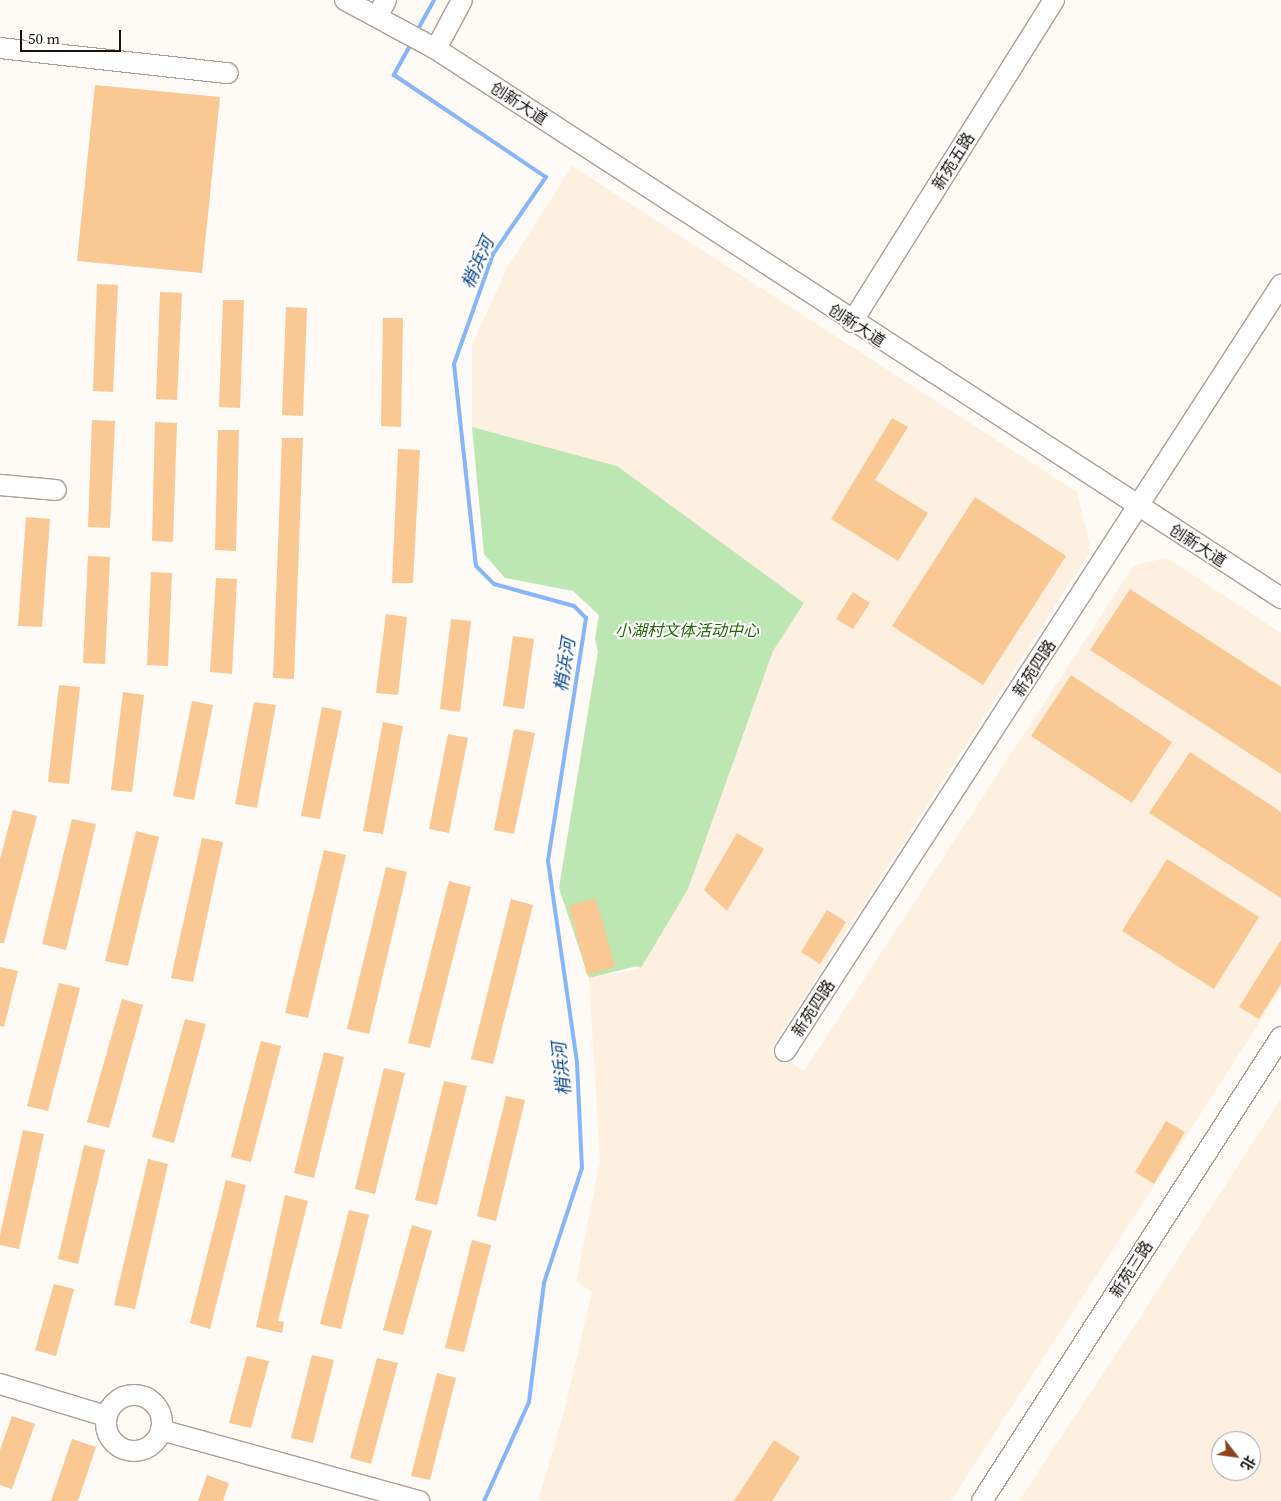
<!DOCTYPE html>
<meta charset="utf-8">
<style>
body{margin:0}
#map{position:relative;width:1281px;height:1501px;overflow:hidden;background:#fefaf5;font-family:"Source Serif 4","Noto Sans SC",serif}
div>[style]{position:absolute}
.built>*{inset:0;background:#fef0e1}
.green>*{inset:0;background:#bce6b2}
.stream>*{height:4px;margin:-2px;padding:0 2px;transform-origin:2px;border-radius:2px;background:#87b5fa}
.building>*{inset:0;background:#f9c893}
.roads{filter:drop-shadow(1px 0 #aba095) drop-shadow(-1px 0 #aba095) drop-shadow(0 1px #aba095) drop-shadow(0 -1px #aba095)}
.minor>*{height:20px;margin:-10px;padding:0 10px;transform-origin:10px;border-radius:10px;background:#fff}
.minor>.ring{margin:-10px;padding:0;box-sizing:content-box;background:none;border:20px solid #fff;border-radius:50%}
span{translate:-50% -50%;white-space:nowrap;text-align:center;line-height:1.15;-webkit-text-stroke:4px #fff;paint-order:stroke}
.street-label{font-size:16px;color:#16120e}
.park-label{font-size:16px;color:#216705;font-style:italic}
.water-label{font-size:18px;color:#094492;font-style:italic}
.north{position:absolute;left:1211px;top:1431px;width:50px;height:50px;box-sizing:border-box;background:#fff;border:1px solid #a2a09f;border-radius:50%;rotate:120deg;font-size:14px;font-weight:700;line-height:20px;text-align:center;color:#16120e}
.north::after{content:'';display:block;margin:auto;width:18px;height:22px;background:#8b451e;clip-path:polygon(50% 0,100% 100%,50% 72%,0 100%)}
.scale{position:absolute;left:20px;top:30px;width:101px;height:22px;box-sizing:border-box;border:2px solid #16120e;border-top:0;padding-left:6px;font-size:15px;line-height:18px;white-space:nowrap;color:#16120e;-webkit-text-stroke:4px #fff;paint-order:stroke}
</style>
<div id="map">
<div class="built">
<i style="clip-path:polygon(572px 166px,1077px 492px,1091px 550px,770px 1050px,804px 1071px,1134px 565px,1167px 558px,1281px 633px,1281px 989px,951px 1501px,538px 1501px,563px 1416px,592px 1292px,576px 1282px,600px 1161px,589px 978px,641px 968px,688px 889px,773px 651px,803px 603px,472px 427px,472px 345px,506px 270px)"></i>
<i style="clip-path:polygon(evenodd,1281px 1099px,1281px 1501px,1019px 1501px,1133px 1328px,1281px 1099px,1221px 1441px,1251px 1441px,1251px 1471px,1221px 1471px,1221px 1441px)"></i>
</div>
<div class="green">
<i style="clip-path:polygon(472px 427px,617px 466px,804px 603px,773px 651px,688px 889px,641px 968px,637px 966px,589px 978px,559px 888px,598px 651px,595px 639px,599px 615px,573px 591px,505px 578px,484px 554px)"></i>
</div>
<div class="stream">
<i style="left:417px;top:31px;width:35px;rotate:-61deg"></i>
<i style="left:412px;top:42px;width:38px;rotate:119deg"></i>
<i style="left:394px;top:75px;width:183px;rotate:33.9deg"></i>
<i style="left:546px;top:177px;width:93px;rotate:124.5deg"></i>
<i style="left:493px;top:254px;width:117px;rotate:109.5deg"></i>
<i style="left:454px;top:364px;width:203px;rotate:83.8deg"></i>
<i style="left:476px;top:566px;width:25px;rotate:45deg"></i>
<i style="left:494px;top:584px;width:83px;rotate:15.4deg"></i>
<i style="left:574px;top:606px;width:17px;rotate:45deg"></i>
<i style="left:586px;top:618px;width:246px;rotate:98.9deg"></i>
<i style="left:548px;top:861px;width:204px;rotate:81.8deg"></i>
<i style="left:577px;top:1063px;width:105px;rotate:87.3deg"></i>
<i style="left:582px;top:1168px;width:121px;rotate:108.3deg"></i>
<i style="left:544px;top:1283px;width:120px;rotate:97.2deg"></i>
<i style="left:529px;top:1402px;width:109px;rotate:114.4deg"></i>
</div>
<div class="building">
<i style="clip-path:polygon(95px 85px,220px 97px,202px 273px,77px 261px)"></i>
<i style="clip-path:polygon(97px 284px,118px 285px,113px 392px,93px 391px)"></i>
<i style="clip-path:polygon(160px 292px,182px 293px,177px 400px,156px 399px)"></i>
<i style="clip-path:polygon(223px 300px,244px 300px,240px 408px,219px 407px)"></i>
<i style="clip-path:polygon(286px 307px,307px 308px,303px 416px,282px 415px)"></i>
<i style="clip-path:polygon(383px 318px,403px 318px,401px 427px,381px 426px)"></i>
<i style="clip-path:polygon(892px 418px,908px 427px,875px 480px,928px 513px,898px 561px,831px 519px)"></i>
<i style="clip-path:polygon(92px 420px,115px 421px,110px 528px,88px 527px)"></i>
<i style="clip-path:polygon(155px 422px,177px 423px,173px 542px,152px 541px)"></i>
<i style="clip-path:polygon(218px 430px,239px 430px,236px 551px,215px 550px)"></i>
<i style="clip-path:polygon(282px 438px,303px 438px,294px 679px,273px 678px)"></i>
<i style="clip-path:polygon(398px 449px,420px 450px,413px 583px,392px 583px)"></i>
<i style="clip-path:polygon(975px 497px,1066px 556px,983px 685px,892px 626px)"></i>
<i style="clip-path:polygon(26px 517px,50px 519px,42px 627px,18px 626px)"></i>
<i style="clip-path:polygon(88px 556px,110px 557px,105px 664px,83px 663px)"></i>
<i style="clip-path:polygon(151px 572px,172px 573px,168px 666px,147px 665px)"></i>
<i style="clip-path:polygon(216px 578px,237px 579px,232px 674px,210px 672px)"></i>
<i style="clip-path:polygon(1130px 589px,1281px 687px,1281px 774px,1090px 650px)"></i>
<i style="clip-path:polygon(853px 592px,870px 603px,853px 629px,836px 619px)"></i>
<i style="clip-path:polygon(386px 614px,407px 617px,398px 695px,376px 693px)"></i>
<i style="clip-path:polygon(451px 619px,471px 621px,460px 712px,440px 709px)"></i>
<i style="clip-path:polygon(513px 636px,534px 639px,524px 709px,503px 706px)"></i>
<i style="clip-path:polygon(1071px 675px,1172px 742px,1132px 803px,1031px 736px)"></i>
<i style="clip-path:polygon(59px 685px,80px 687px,69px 784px,48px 782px)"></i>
<i style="clip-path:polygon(123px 692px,144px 695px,132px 792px,111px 790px)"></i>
<i style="clip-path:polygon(192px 701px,213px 705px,194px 800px,173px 796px)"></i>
<i style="clip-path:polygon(254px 702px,276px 705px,257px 808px,235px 804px)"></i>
<i style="clip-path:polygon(322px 707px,342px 711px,320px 819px,301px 816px)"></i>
<i style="clip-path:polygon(383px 722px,403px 726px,383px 834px,363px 831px)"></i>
<i style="clip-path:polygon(514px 729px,535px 733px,514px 834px,494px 830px)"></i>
<i style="clip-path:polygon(448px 734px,468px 738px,449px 833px,429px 829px)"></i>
<i style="clip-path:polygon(1190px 752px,1281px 812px,1281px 898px,1149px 813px)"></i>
<i style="clip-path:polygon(13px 810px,37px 816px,4px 943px,0 943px,0 859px)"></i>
<i style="clip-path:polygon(72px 819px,96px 824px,66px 950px,42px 944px)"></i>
<i style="clip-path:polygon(136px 831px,159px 837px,128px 966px,105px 961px)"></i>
<i style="clip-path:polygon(737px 833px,764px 849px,727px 911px,704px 890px)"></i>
<i style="clip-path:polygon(202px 838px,223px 842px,193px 982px,171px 978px)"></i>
<i style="clip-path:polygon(324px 850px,346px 855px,308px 1018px,285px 1013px)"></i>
<i style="clip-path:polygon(1167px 859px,1259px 917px,1214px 989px,1122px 931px)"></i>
<i style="clip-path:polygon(386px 867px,407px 872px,369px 1034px,347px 1029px)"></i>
<i style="clip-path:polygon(449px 881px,471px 887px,430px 1048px,408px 1043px)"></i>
<i style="clip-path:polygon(596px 898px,615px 967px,587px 975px,569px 906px)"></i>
<i style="clip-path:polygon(511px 899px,533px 905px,493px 1064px,471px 1059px)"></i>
<i style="clip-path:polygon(827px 910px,846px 922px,820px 964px,801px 952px)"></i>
<i style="clip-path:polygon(1281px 940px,1281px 984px,1259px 1019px,1239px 1007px)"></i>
<i style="clip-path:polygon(0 967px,18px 971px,4px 1027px,0 1026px)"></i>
<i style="clip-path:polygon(59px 983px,80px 988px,48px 1111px,27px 1106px)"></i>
<i style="clip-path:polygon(122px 999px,143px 1005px,109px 1128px,87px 1122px)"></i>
<i style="clip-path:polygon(185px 1019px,206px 1024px,174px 1143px,152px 1137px)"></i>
<i style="clip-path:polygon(261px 1041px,281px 1046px,251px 1162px,231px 1157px)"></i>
<i style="clip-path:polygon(324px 1052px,344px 1057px,314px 1178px,294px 1173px)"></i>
<i style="clip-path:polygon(384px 1068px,405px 1073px,375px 1194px,355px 1189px)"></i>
<i style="clip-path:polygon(444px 1081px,467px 1086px,437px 1205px,415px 1200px)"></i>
<i style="clip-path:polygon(506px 1096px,525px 1100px,496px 1221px,477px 1216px)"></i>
<i style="clip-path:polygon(1166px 1121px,1185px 1132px,1154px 1184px,1135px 1172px)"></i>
<i style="clip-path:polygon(23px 1130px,44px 1134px,19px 1249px,0 1245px,0 1235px)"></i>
<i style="clip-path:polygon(84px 1145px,105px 1150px,78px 1264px,58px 1259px)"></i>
<i style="clip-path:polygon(148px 1159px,168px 1164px,135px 1309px,114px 1305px)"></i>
<i style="clip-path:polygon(226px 1180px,246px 1185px,210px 1329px,190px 1323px)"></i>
<i style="clip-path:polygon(285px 1195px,308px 1201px,278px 1321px,284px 1322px,282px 1333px,256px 1327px)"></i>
<i style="clip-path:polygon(349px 1210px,369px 1215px,341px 1329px,320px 1324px)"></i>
<i style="clip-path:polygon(412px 1225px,432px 1231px,403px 1335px,383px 1330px)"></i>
<i style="clip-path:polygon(472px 1240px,491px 1245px,464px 1352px,445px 1348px)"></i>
<i style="clip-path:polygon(54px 1284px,74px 1289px,56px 1356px,35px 1350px)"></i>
<i style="clip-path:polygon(312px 1355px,334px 1360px,313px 1443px,291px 1438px)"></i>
<i style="clip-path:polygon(247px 1356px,269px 1361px,251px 1428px,229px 1423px)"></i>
<i style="clip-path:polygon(377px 1358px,398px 1363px,371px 1464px,350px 1458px)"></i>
<i style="clip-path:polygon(437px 1373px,456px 1378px,430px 1480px,411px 1476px)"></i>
<i style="clip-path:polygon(12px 1416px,35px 1424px,12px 1489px,0 1485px,0 1450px)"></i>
<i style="clip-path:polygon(72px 1439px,96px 1447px,78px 1501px,51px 1501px)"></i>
<i style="clip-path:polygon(774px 1440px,800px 1457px,772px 1501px,734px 1501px)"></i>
<i style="clip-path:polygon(207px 1475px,229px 1483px,223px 1501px,198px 1501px)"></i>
</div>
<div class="roads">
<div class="minor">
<i style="left:345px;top:0;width:103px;rotate:28.3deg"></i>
<i style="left:436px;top:49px;width:1008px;rotate:33.01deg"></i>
<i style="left:377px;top:17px;width:19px;rotate:-62deg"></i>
<i style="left:0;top:48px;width:229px;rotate:6.3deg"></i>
<i style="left:436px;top:49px;width:55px;rotate:-62deg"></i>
<i style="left:852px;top:322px;width:380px;rotate:-57.9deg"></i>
<i style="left:0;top:485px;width:56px;rotate:5.1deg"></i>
<i style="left:785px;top:1051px;width:913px;rotate:-57.08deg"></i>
<i style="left:0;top:1384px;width:111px;rotate:16.8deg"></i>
<i class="ring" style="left:106px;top:1395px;width:36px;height:36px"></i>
<i style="left:161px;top:1430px;width:268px;rotate:15.4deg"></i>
<i style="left:982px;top:1501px;width:552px;rotate:-57.2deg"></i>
</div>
</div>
<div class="street-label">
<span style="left:519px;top:103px;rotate:33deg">创新大道</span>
<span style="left:953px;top:161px;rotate:-58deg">新苑五路</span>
<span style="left:857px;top:325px;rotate:33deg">创新大道</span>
<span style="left:1198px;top:545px;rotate:33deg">创新大道</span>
<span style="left:1034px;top:668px;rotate:-57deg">新苑四路</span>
<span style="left:813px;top:1008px;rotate:-57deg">新苑四路</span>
<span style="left:1131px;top:1269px;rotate:-57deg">新苑三路</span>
</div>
<div class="park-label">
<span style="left:687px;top:630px">小湖村文体活动中心</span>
</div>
<div class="water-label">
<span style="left:478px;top:263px;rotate:-66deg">梢浜河</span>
<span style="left:565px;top:665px;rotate:-81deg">梢浜河</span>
<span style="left:562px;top:1069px;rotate:-96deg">梢浜河</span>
</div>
<div class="north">北</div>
<div class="scale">50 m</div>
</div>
